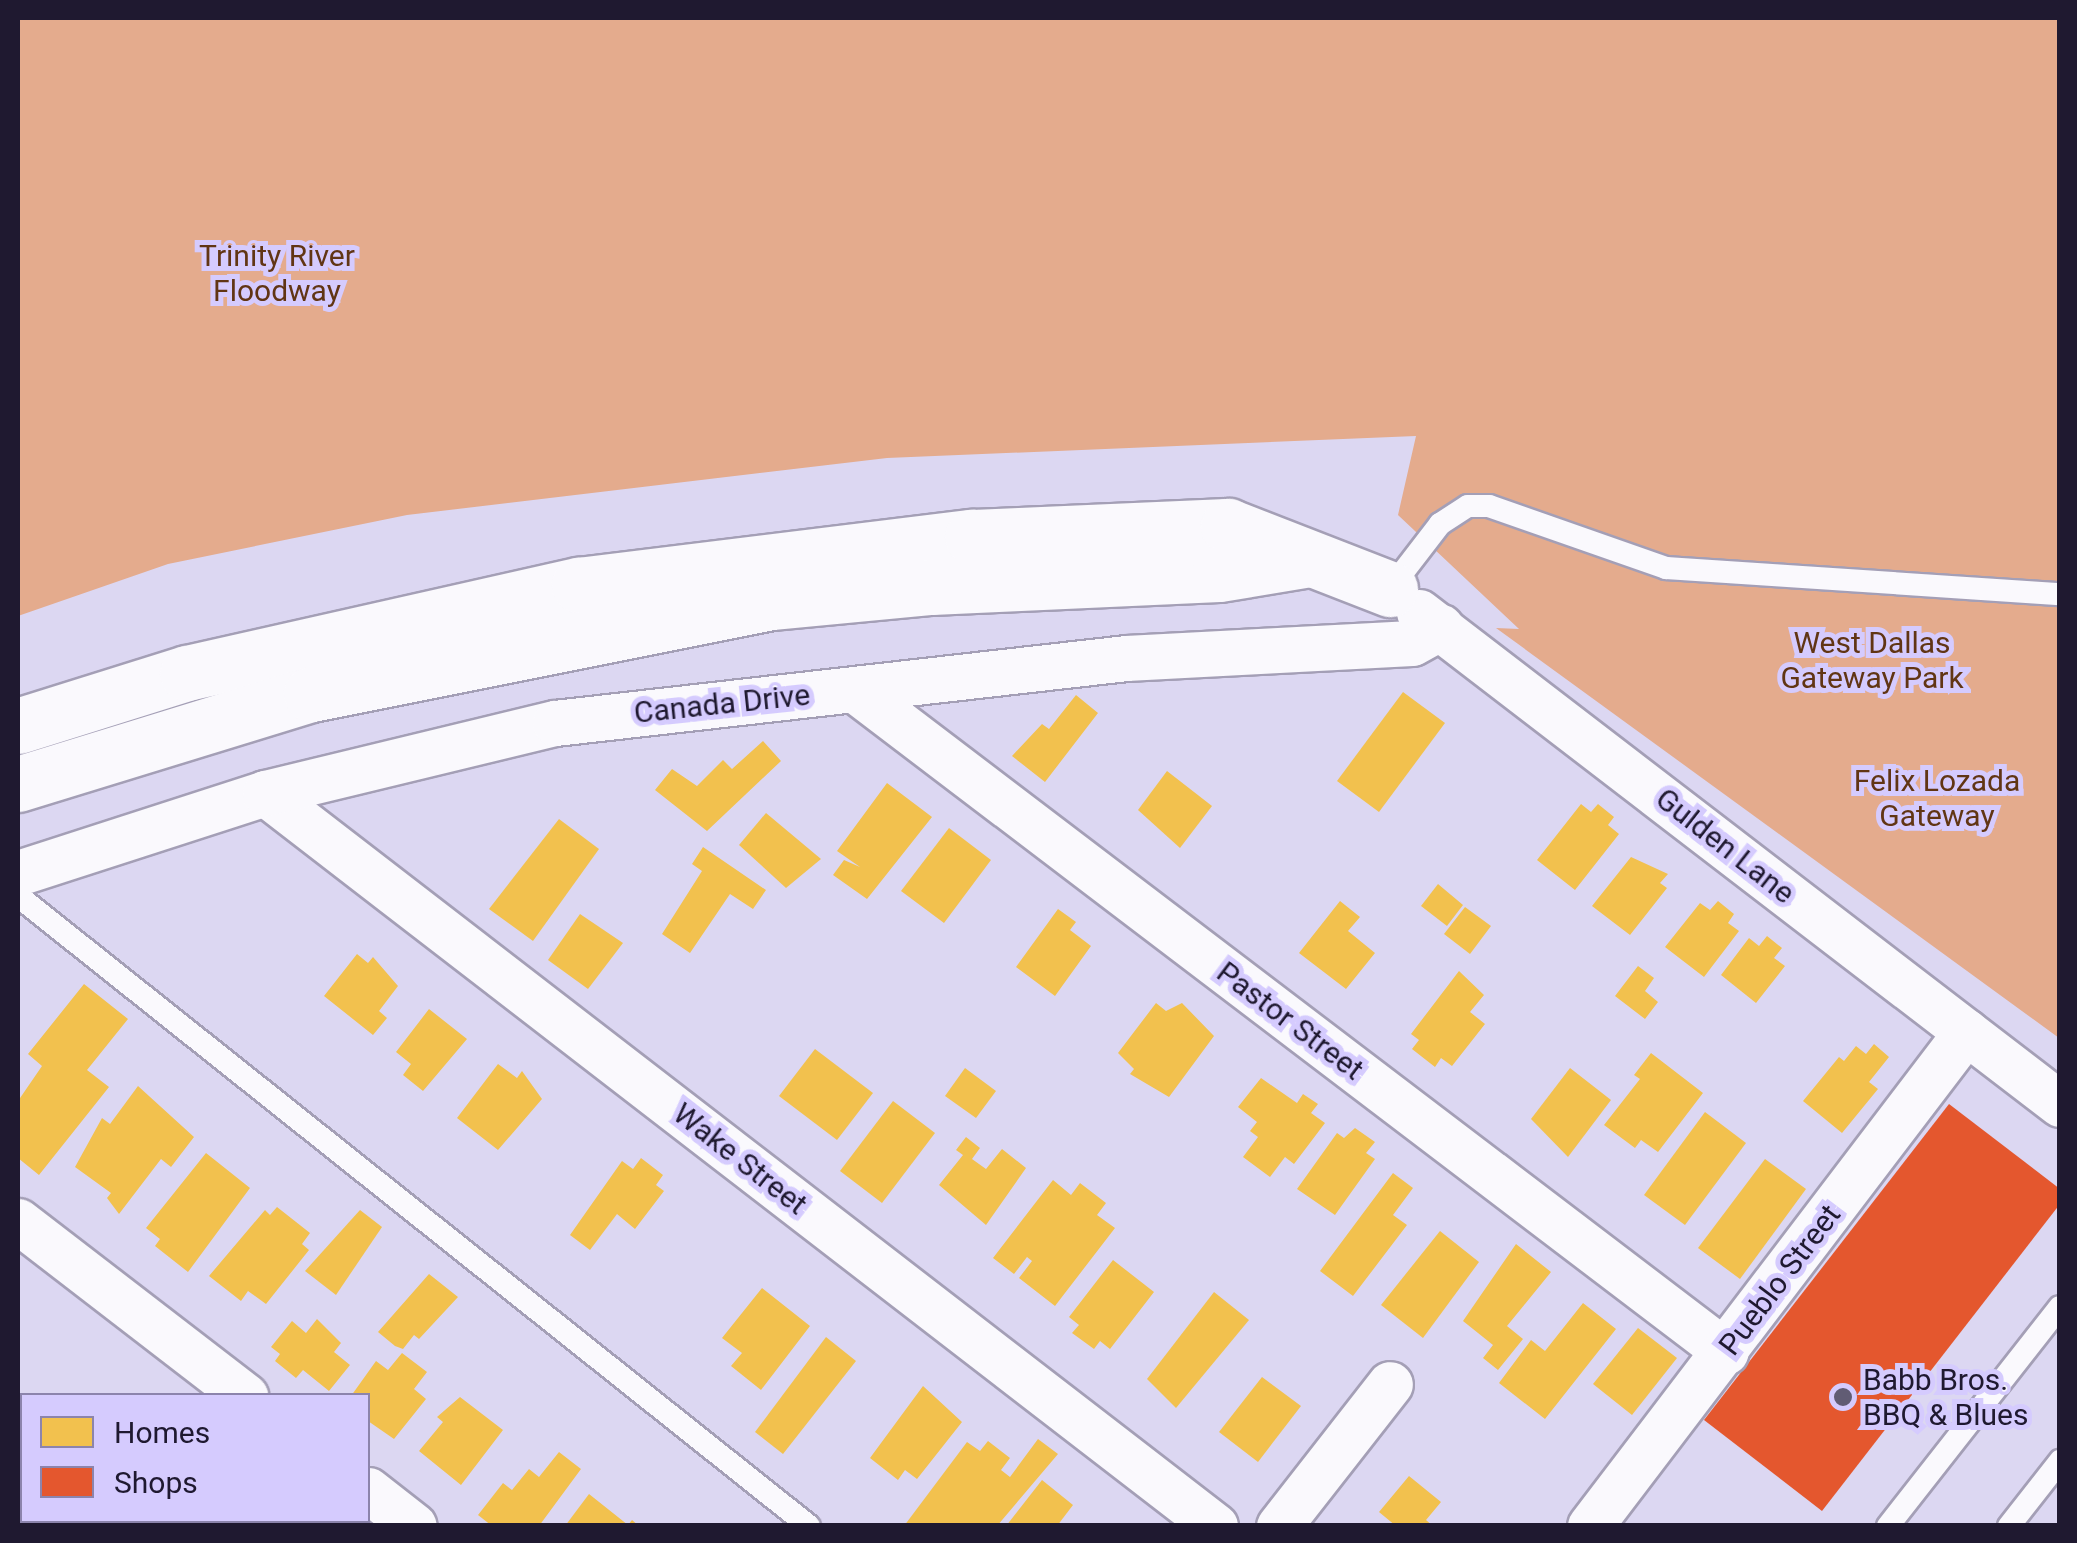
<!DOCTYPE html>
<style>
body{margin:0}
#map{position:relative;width:2077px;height:1543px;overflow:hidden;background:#dcd7f2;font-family:Roboto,sans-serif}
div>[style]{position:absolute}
.green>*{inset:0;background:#e4ab8d}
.homes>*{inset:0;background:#f2c14e}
.shops>*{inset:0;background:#e4572e}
.roads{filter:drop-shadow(2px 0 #a49fb6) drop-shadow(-2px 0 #a49fb6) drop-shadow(0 2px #a49fb6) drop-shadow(0 -2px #a49fb6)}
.service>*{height:22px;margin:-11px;padding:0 11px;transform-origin:11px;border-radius:11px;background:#faf9fd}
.minor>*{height:45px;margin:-22.5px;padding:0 22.5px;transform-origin:22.5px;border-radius:22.5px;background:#faf9fd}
.tertiary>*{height:55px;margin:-27.5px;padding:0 27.5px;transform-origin:27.5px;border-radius:27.5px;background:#faf9fd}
.dots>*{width:28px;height:28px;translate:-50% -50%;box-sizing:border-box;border:5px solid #d5cbfe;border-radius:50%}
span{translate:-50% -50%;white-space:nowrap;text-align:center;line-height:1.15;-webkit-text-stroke:10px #d5cbfe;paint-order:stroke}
.park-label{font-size:30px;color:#613514}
.street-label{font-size:30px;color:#1f1930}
.poi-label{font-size:30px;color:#1f1930}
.left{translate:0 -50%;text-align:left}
.frame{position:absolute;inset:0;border:20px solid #1f1930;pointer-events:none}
.legend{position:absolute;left:20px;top:1393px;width:350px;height:130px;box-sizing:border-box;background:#d5cbfe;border:2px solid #8c84ac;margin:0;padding:12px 18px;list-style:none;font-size:30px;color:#1f1930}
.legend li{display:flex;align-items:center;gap:20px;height:50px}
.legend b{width:50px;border:2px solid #8c84ac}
</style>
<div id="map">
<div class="green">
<i style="clip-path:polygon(18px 18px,2059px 18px,2059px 1038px,1496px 628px,1519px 629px,1398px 515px,1416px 436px,887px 458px,407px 515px,168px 564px,18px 616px)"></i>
</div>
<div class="homes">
<i style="clip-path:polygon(1403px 692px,1445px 723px,1379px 812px,1337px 781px)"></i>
<i style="clip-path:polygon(1076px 695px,1098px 713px,1045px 782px,1012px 756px,1042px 724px,1049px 729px)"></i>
<i style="clip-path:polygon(763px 741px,781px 761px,707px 831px,655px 790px,672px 769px,697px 786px,723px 760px,732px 769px)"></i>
<i style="clip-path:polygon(1167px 771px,1212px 806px,1180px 848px,1138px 810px)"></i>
<i style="clip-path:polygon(887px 783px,932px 817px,867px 899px,833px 875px,844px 860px,860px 867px,837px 851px)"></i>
<i style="clip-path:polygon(1581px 804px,1591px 812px,1598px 804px,1614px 817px,1608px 825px,1619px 834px,1575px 890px,1537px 860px)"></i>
<i style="clip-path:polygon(766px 813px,821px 859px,786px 888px,739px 845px)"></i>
<i style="clip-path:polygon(559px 819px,599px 849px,533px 941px,489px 909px)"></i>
<i style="clip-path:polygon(949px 828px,991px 860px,944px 923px,901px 891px)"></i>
<i style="clip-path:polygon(703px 847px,766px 890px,753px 909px,730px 894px,690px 953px,662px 934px,702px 871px,692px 864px)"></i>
<i style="clip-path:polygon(1631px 857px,1668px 874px,1660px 883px,1667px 888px,1630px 935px,1592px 906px)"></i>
<i style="clip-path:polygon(1438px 884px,1463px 905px,1447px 926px,1421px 906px)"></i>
<i style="clip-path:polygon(1340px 901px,1360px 917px,1348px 931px,1375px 953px,1346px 989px,1299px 953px)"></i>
<i style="clip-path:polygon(1718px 901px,1734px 914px,1728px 923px,1739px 931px,1704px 977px,1665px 947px,1700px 903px,1710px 910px)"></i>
<i style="clip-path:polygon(1465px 907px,1491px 926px,1470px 954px,1444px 934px)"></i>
<i style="clip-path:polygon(1058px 909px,1076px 922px,1070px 930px,1091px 946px,1055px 996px,1016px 967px)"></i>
<i style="clip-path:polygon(580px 914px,623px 943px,588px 989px,548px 960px)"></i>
<i style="clip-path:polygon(1767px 936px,1782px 948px,1774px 958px,1785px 966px,1756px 1003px,1721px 975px,1749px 938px,1759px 946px)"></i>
<i style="clip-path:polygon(357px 954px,368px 963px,373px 957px,398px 986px,379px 1011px,387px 1018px,373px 1035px,324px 996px)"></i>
<i style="clip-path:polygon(1638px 966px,1654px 978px,1645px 991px,1658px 1002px,1645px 1019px,1615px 996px)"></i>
<i style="clip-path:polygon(1459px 971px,1484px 995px,1470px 1012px,1485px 1024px,1452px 1066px,1441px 1058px,1435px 1067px,1412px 1049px,1419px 1040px,1411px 1034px)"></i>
<i style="clip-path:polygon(84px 984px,128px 1019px,87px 1070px,109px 1087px,39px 1175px,18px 1158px,18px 1101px,42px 1066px,28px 1054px)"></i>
<i style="clip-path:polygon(1156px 1003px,1166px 1011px,1182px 1003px,1214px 1036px,1169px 1097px,1130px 1074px,1134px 1069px,1118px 1053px)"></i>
<i style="clip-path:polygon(429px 1009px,467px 1039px,423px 1091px,403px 1075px,411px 1064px,396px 1052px)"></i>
<i style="clip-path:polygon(1874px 1044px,1889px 1057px,1869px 1082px,1878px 1089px,1842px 1133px,1803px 1101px,1839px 1057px,1844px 1061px,1856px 1046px,1866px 1054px)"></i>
<i style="clip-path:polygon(815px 1049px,873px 1093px,837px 1140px,779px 1096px)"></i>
<i style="clip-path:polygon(1651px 1053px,1703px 1093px,1658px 1152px,1641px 1140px,1635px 1148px,1604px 1125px,1640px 1079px,1634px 1075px)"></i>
<i style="clip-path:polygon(498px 1064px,517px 1078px,522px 1071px,542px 1099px,498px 1150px,457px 1118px)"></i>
<i style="clip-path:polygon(965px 1068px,996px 1091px,976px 1118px,945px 1096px)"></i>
<i style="clip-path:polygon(1570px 1068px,1611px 1100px,1568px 1157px,1531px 1119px)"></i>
<i style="clip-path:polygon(1261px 1078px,1297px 1103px,1303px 1094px,1318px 1104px,1311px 1113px,1325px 1123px,1294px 1164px,1285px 1157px,1270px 1177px,1243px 1157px,1258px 1137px,1250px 1131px,1257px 1122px,1238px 1107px)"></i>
<i style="clip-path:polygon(138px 1086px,194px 1137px,171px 1167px,161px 1159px,119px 1214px,107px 1198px,111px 1193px,75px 1167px,102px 1118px,110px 1124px)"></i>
<i style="clip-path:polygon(893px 1101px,935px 1133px,882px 1203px,840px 1171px)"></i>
<i style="clip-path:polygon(1705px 1112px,1746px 1143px,1685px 1225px,1644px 1195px)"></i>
<i style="clip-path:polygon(1355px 1128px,1375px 1142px,1366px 1153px,1375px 1159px,1335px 1215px,1297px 1189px,1337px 1133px,1344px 1138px)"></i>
<i style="clip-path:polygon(966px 1137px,980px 1148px,972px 1159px,986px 1169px,1002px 1149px,1026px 1168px,986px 1225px,939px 1185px,963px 1155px,956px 1150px)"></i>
<i style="clip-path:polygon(206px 1153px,250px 1188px,188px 1272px,155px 1246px,160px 1239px,146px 1228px)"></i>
<i style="clip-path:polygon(641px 1158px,663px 1175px,656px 1185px,664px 1191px,635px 1229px,617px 1214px,590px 1250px,570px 1235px,622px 1161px,633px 1169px)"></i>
<i style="clip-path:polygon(1765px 1159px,1806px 1189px,1740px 1279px,1698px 1248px)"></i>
<i style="clip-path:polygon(1393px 1173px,1413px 1188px,1393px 1215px,1407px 1225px,1353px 1296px,1320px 1271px)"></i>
<i style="clip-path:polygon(1053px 1180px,1071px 1195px,1080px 1183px,1106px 1203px,1097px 1215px,1115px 1228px,1055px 1306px,1019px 1278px,1032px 1261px,1027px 1257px,1014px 1274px,993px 1258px)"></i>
<i style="clip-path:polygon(277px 1207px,310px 1233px,302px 1244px,309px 1250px,266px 1304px,248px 1291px,241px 1301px,209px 1276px,265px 1210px,270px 1215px)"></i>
<i style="clip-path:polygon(360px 1210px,382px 1227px,336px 1295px,305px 1271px)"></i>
<i style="clip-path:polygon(1440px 1231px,1479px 1262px,1423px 1338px,1381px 1305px)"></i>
<i style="clip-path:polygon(1516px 1244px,1551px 1272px,1507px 1326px,1523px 1339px,1498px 1370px,1483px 1358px,1493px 1345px,1463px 1321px)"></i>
<i style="clip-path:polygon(1113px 1260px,1154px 1292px,1110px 1349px,1100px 1341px,1094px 1349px,1072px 1333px,1079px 1325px,1069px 1317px)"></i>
<i style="clip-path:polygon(429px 1274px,458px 1297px,419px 1339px,414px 1335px,403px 1349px,395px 1346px,378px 1332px)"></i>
<i style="clip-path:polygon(762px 1288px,810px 1326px,761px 1390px,731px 1366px,742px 1353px,722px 1338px)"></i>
<i style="clip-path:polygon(1214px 1292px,1249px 1320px,1176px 1408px,1147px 1379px)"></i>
<i style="clip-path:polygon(1583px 1303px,1616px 1329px,1545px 1419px,1499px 1383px,1531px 1340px,1545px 1351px)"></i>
<i style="clip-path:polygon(317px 1319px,341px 1343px,334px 1352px,350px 1365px,329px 1391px,303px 1370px,296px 1378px,275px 1361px,280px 1354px,271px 1347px,292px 1321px,306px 1333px)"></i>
<i style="clip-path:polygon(1638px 1328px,1677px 1358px,1632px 1415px,1593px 1384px)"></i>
<i style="clip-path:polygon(826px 1337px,856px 1361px,783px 1454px,755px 1432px)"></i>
<i style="clip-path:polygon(402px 1353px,427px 1372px,414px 1389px,426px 1399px,394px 1439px,368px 1421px,368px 1396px,351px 1396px,376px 1361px,388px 1370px)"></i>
<i style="clip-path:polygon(1262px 1377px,1301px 1406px,1258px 1462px,1219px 1432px)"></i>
<i style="clip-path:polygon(923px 1386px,962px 1422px,917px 1479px,905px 1470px,898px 1480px,870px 1458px)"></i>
<i style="clip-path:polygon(460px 1397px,503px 1430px,461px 1485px,419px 1451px,443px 1422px,437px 1417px)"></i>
<i style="clip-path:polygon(1038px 1439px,1058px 1454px,997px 1526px,904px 1526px,967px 1442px,980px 1451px,988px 1441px,1010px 1458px,1001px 1470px,1010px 1477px)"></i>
<i style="clip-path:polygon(559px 1452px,581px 1469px,539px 1526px,492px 1526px,478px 1515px,503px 1483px,512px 1490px,529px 1469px,539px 1477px)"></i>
<i style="clip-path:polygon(1409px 1476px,1441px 1502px,1426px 1520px,1433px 1526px,1396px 1526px,1379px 1512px)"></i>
<i style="clip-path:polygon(1042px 1480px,1073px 1505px,1057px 1526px,1006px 1526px)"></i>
<i style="clip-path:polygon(589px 1494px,628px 1525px,632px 1520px,639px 1526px,565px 1526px)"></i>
<i style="clip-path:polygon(183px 1520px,273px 1520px,280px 1526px,183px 1526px)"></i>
</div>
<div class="shops">
<i style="clip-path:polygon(1949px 1104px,2060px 1189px,2060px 1204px,1822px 1511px,1704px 1420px)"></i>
</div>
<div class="roads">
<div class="service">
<i style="left:1390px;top:589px;width:82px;rotate:-52.4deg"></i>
<i style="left:1440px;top:524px;width:33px;rotate:-33deg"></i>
<i style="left:1468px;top:506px;width:21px"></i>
<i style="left:1489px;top:506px;width:188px;rotate:19.3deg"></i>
<i style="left:1666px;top:568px;width:395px;rotate:3.8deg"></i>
<i style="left:18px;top:896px;width:1011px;rotate:38.54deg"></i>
<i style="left:1888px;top:1526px;width:278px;rotate:-51.9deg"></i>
<i style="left:2009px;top:1526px;width:83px;rotate:-51.9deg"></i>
</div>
<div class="minor">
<i style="left:1419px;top:612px;width:808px;rotate:37.51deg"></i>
<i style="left:854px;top:689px;width:1095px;rotate:37.25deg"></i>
<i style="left:265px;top:793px;width:1200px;rotate:37.65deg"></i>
<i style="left:18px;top:873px;width:260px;rotate:-17.9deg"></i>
<i style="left:265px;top:793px;width:298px;rotate:-13.6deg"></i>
<i style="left:555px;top:723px;width:575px;rotate:-6.49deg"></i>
<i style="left:1126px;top:658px;width:286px;rotate:-3deg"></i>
<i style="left:1412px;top:643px;width:33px;rotate:-29deg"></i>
<i style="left:18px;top:1221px;width:287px;rotate:37.6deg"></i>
<i style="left:368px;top:1490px;width:58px;rotate:38deg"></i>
<i style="left:1279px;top:1526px;width:180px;rotate:-52deg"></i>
<i style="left:1590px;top:1526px;width:621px;rotate:-52.72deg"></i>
</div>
<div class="tertiary">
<i style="left:18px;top:726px;width:177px;rotate:-17.4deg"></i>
<i style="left:187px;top:673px;width:402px;rotate:-12.7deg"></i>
<i style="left:579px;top:585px;width:396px;rotate:-7deg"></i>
<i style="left:972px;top:537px;width:256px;rotate:-2.5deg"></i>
<i style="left:1228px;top:526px;width:174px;rotate:21.3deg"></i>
<i style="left:18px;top:784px;width:307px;rotate:-17.1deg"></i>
<i style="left:311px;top:694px;width:469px;rotate:-11.3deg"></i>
<i style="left:771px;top:602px;width:161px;rotate:-5.4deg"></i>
<i style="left:931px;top:587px;width:288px;rotate:-2.6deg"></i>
<i style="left:1219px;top:574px;width:93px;rotate:-9.3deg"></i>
</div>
</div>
<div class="dots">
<i style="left:1843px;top:1397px;background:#615c74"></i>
</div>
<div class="park-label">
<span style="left:277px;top:273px">Trinity River<br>Floodway</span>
<span style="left:1872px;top:660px">West Dallas<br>Gateway Park</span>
<span style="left:1937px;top:798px">Felix Lozada<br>Gateway</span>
</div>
<div class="street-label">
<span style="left:722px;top:704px;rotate:-6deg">Canada Drive</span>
<span style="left:1725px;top:846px;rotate:38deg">Gulden Lane</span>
<span style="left:1290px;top:1021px;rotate:37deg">Pastor Street</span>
<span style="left:740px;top:1159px;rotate:38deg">Wake Street</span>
<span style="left:1780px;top:1280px;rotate:-53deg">Pueblo Street</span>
</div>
<div class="poi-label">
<span class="left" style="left:1863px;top:1397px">Babb Bros.<br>BBQ &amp; Blues</span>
</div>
<div class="frame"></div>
<ul class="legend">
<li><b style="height:28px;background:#f2c14e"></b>Homes</li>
<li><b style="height:28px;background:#e4572e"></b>Shops</li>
</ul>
</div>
